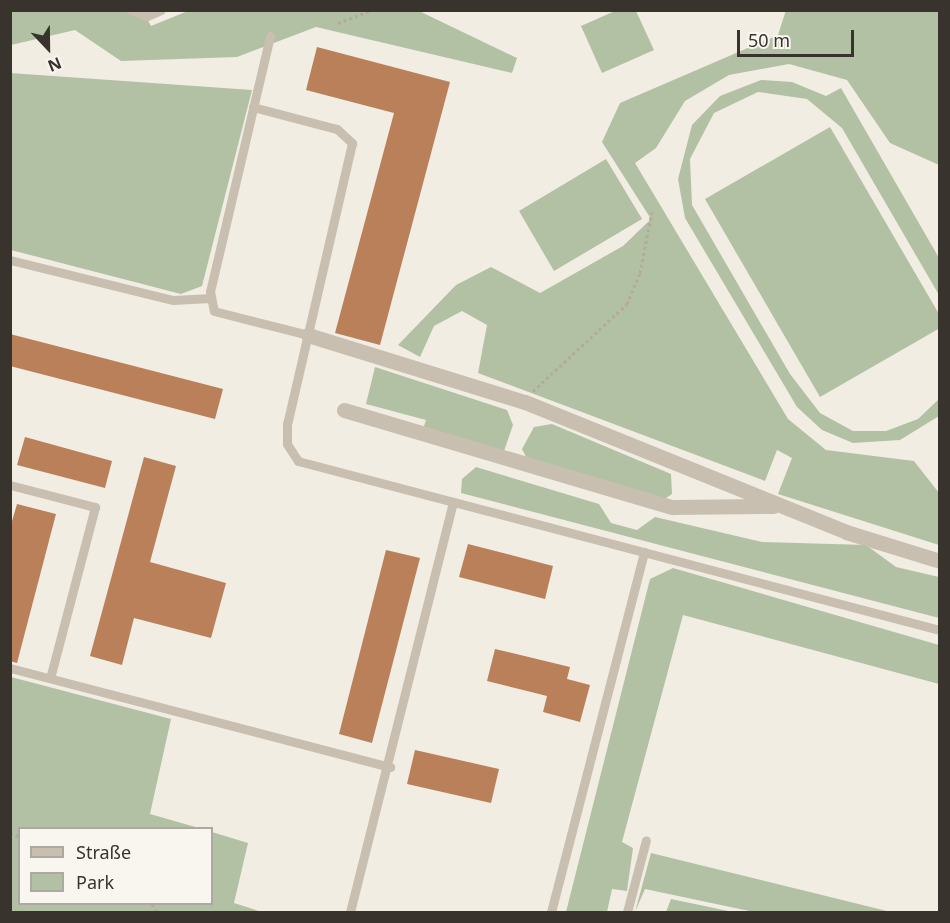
<!DOCTYPE html>
<meta charset="utf-8">
<style>
body{margin:0}
#map{position:relative;width:950px;height:923px;overflow:hidden;background:#f2ede3;font-family:"Noto Sans",sans-serif}
div>[style]{position:absolute}
.green>*{inset:0;background:#b2c0a4}
.building>*{inset:0;background:#b9805a}
.path>*{height:3px;margin-top:-1.5px;transform-origin:0;background:repeating-linear-gradient(90deg,#b5aa9a 0 3px,transparent 0 6px)}
.lane>*{height:9px;margin:-4.5px;padding:0 4.5px;transform-origin:4.5px;border-radius:4.5px;background:#c9bfb0}
.street>*{height:15px;margin:-7.5px;padding:0 7.5px;transform-origin:7.5px;border-radius:7.5px;background:#c9bfb0}
span{translate:-50% -50%;white-space:nowrap;text-align:center;line-height:1.15;-webkit-text-stroke:4.5px #f9f6f0;paint-order:stroke}
.frame{position:absolute;inset:0;border:12px solid #39332d;pointer-events:none}
.legend{position:absolute;left:18px;top:827px;width:195px;height:78px;box-sizing:border-box;background:#f9f6f0;border:2px solid #aca8a2;margin:0;padding:8px 10px;list-style:none;font-size:18px;color:#39332d}
.legend li{display:flex;align-items:center;gap:12px;height:30px}
.legend b{width:30px;border:2px solid #aca8a2}
.north{position:absolute;left:18px;top:18px;width:60px;height:60px;-webkit-text-stroke:4px #f9f6f0;paint-order:stroke;rotate:158deg;font-size:16px;font-weight:700;line-height:24px;text-align:center;color:#39332d}
.north::after{content:'';display:block;margin:auto;width:21px;height:27px;background:#39332d;clip-path:polygon(50% 0,100% 100%,50% 72%,0 100%)}
.scale{position:absolute;left:737px;top:30px;width:117px;height:27px;box-sizing:border-box;border:3px solid #39332d;border-top:0;padding-left:8px;font-size:18px;line-height:21px;white-space:nowrap;color:#39332d;-webkit-text-stroke:4px #f9f6f0;paint-order:stroke}
</style>
<div id="map">
<div class="green">
<i style="clip-path:polygon(786px 10px,939px 11px,939px 165px,890px 143px,847px 80px,789px 64px,729px 75px,685px 101px,656px 148px,635px 163px,788px 419px,826px 450px,914px 461px,939px 493px,939px 545px,778px 494px,792px 458px,777px 450px,765px 481px,478px 373px,487px 325px,462px 311px,434px 326px,420px 357px,398px 345px,456px 285px,491px 267px,540px 293px,623px 246px,651px 219px,602px 142px,620px 103px,778px 35px)"></i>
<i style="clip-path:polygon(10px 11px,143px 11px,151px 26px,188px 11px,419px 11px,517px 58px,512px 73px,316px 27px,237px 57px,121px 61px,75px 30px,11px 45px)"></i>
<i style="clip-path:polygon(615px 11px,636px 11px,654px 50px,602px 73px,581px 26px)"></i>
<i style="clip-path:polygon(10px 73px,252px 90px,202px 286px,181px 294px,11px 250px)"></i>
<i style="clip-path:polygon(761px 80px,792px 82px,826px 96px,841px 88px,939px 258px,939px 295px,842px 128px,807px 99px,758px 92px,714px 113px,690px 159px,692px 205px,790px 374px,820px 413px,853px 431px,886px 431px,918px 419px,939px 399px,939px 416px,900px 440px,853px 443px,822px 430px,797px 407px,685px 218px,678px 179px,692px 125px,720px 96px)"></i>
<i style="clip-path:polygon(830px 127px,939px 314px,940px 328px,820px 397px,705px 199px)"></i>
<i style="clip-path:polygon(606px 159px,642px 219px,554px 271px,519px 211px)"></i>
<i style="clip-path:polygon(375px 367px,507px 410px,513px 425px,504px 451px,423px 429px,426px 420px,366px 404px)"></i>
<i style="clip-path:polygon(552px 424px,671px 474px,672px 494px,663px 500px,529px 463px,522px 449px,534px 427px)"></i>
<i style="clip-path:polygon(476px 467px,599px 504px,611px 523px,637px 530px,655px 517px,762px 542px,866px 545px,896px 567px,939px 577px,939px 618px,461px 493px,462px 479px)"></i>
<i style="clip-path:polygon(673px 568px,939px 645px,939px 684px,683px 615px,622px 842px,633px 848px,627px 891px,612px 889px,607px 912px,566px 912px,650px 579px)"></i>
<i style="clip-path:polygon(11px 677px,171px 719px,150px 814px,199px 828px,20px 828px,20px 904px,212px 904px,212px 832px,248px 843px,234px 903px,262px 912px,11px 912px)"></i>
<i style="clip-path:polygon(651px 853px,891px 912px,754px 912px,645px 889px,635px 912px)"></i>
<i style="clip-path:polygon(671px 899px,733px 912px,666px 912px)"></i>
</div>
<div class="building">
<i style="clip-path:polygon(317px 47px,450px 82px,380px 345px,335px 333px,394px 113px,306px 90px)"></i>
<i style="clip-path:polygon(10px 334px,223px 389px,215px 419px,10px 366px)"></i>
<i style="clip-path:polygon(25px 437px,112px 461px,105px 488px,17px 465px)"></i>
<i style="clip-path:polygon(144px 457px,176px 466px,150px 562px,226px 583px,211px 638px,134px 618px,122px 665px,90px 656px)"></i>
<i style="clip-path:polygon(17px 504px,56px 514px,17px 663px,10px 661px,10px 528px)"></i>
<i style="clip-path:polygon(468px 544px,553px 566px,545px 599px,459px 577px)"></i>
<i style="clip-path:polygon(386px 550px,420px 558px,372px 743px,339px 734px)"></i>
<i style="clip-path:polygon(495px 649px,570px 667px,567px 679px,590px 685px,580px 722px,543px 712px,547px 696px,487px 681px)"></i>
<i style="clip-path:polygon(415px 750px,499px 769px,491px 803px,407px 784px)"></i>
</div>
<div class="path">
<i style="left:338px;top:23px;width:36px;rotate:-21deg"></i>
<i style="left:533px;top:391px;width:128px;rotate:-42.8deg"></i>
<i style="left:627px;top:304px;width:34px;rotate:-67deg"></i>
<i style="left:640px;top:273px;width:62px;rotate:-78.9deg"></i>
<i style="left:10px;top:833px;width:11px;rotate:22deg"></i>
<i style="left:152px;top:904px;width:9px;rotate:58deg"></i>
</div>
<div class="lane">
<i style="left:131px;top:10px;width:17px;rotate:21deg"></i>
<i style="left:147px;top:16px;width:15px;rotate:-23deg"></i>
<i style="left:270px;top:36px;width:262px;rotate:103.2deg"></i>
<i style="left:210px;top:291px;width:20px;rotate:79deg"></i>
<i style="left:214px;top:311px;width:97px;rotate:14.3deg"></i>
<i style="left:253px;top:107px;width:87px;rotate:14.7deg"></i>
<i style="left:337px;top:129px;width:21px;rotate:43deg"></i>
<i style="left:352px;top:143px;width:288px;rotate:103deg"></i>
<i style="left:287px;top:424px;width:20px;rotate:90deg"></i>
<i style="left:287px;top:444px;width:20px;rotate:57deg"></i>
<i style="left:298px;top:461px;width:664px;rotate:14.75deg"></i>
<i style="left:10px;top:260px;width:168px;rotate:13.8deg"></i>
<i style="left:173px;top:300px;width:38px;rotate:-3deg"></i>
<i style="left:10px;top:485px;width:88px;rotate:14.5deg"></i>
<i style="left:95px;top:507px;width:177px;rotate:104.7deg"></i>
<i style="left:10px;top:668px;width:393px;rotate:14.6deg"></i>
<i style="left:350px;top:912px;width:423px;rotate:-75.9deg"></i>
<i style="left:551px;top:912px;width:372px;rotate:-75.5deg"></i>
<i style="left:627px;top:912px;width:74px;rotate:-75.2deg"></i>
</div>
<div class="street">
<i style="left:308px;top:335px;width:227px;rotate:17.2deg"></i>
<i style="left:525px;top:402px;width:346px;rotate:22deg"></i>
<i style="left:846px;top:532px;width:98px;rotate:17.1deg"></i>
<i style="left:344px;top:410px;width:342px;rotate:16.5deg"></i>
<i style="left:672px;top:507px;width:101px;rotate:-0.6deg"></i>
</div>
<div class="frame"></div>
<ul class="legend">
<li><b style="height:8px;background:#c9bfb0"></b>Straße</li>
<li><b style="height:16px;background:#b2c0a4"></b>Park</li>
</ul>
<div class="north">N</div>
<div class="scale">50 m</div>
</div>
